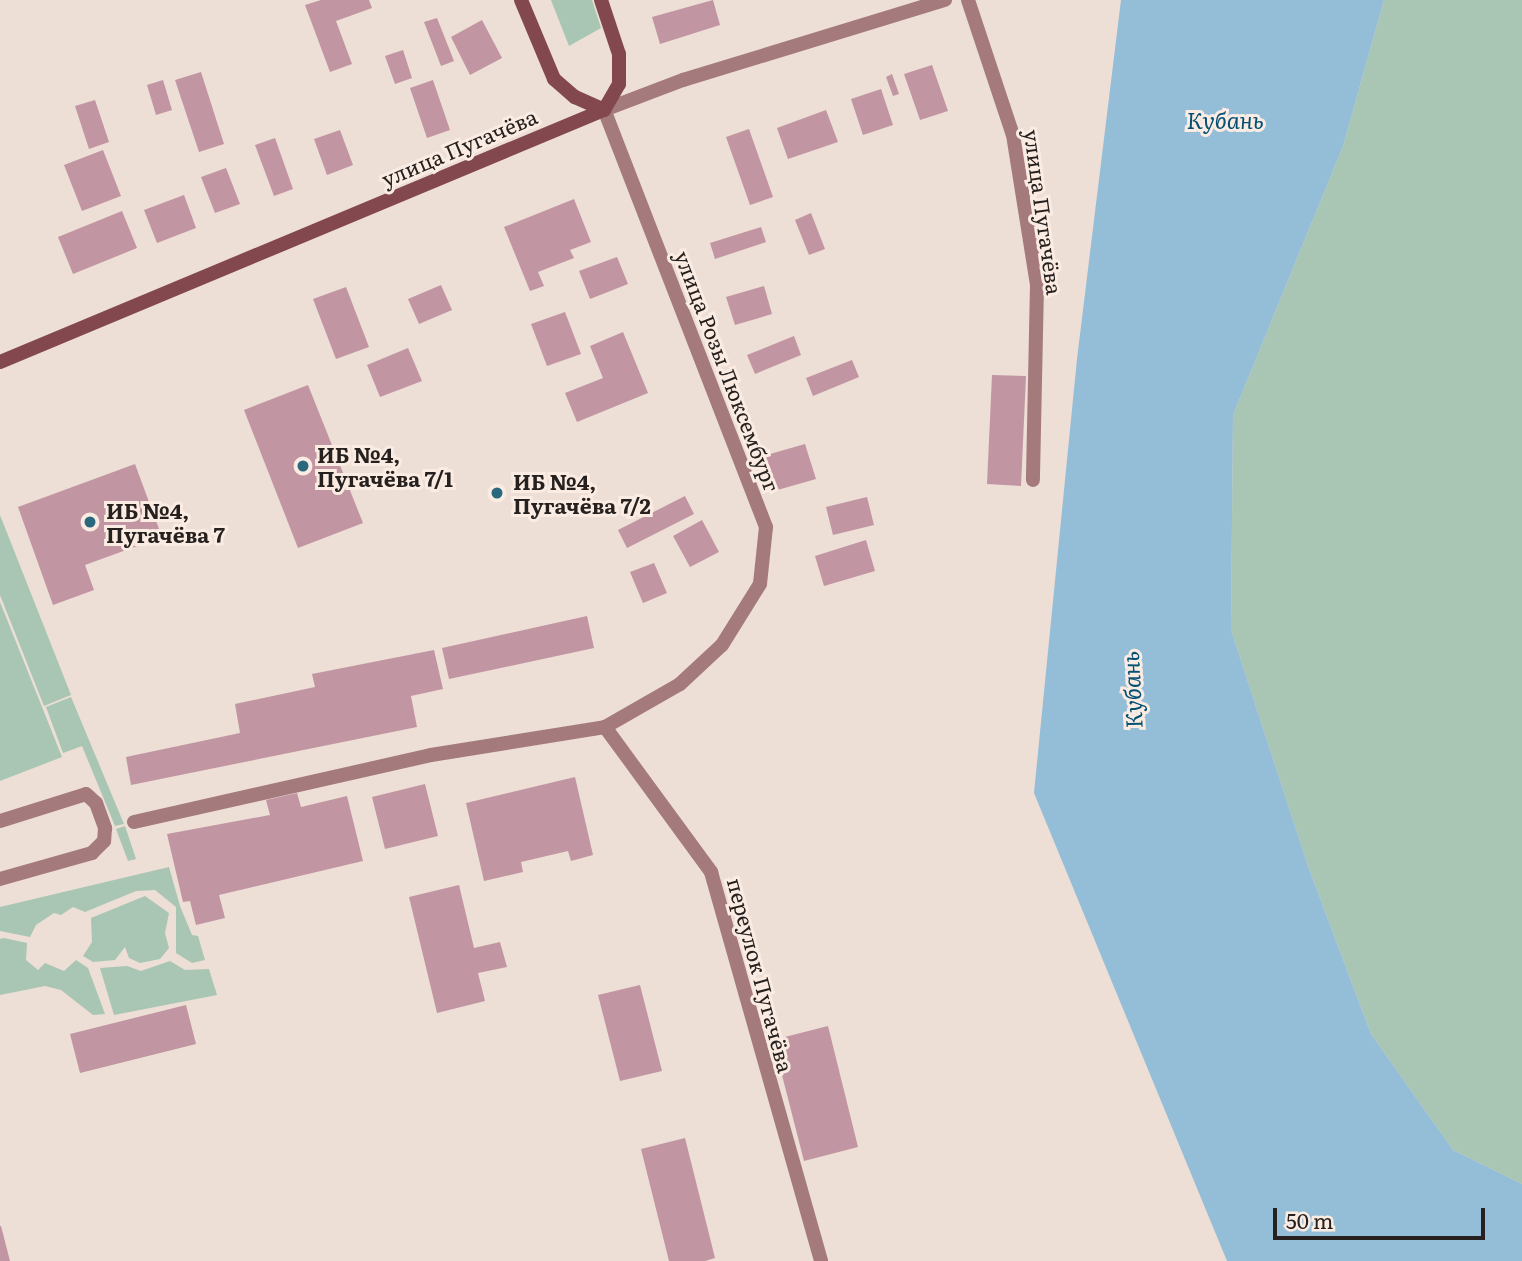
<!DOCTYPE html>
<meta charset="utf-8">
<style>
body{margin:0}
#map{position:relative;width:1522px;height:1261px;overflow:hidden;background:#edded6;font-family:Literata,serif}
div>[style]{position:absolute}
.green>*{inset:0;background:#a8c6b3}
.water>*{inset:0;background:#94bdd7}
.building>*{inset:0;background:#c295a2}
.lane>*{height:14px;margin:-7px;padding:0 7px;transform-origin:7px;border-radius:7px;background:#a47a7d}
.street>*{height:14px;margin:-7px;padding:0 7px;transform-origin:7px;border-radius:7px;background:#a47a7d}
.secondary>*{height:14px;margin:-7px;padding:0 7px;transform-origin:7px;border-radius:7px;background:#82484e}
.dots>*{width:19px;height:19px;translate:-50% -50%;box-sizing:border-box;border:4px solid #fbece3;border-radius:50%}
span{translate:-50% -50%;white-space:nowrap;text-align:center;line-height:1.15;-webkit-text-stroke:6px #fbece3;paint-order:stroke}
.street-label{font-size:21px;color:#26211e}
.poi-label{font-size:21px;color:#26211e;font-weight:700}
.left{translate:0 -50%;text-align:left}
.water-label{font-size:23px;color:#045174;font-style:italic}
.scale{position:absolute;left:1273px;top:1208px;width:212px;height:32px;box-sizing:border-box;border:4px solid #26211e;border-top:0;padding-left:9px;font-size:21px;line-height:24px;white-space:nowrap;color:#26211e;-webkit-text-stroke:5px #fbece3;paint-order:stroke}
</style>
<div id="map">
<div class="green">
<i style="clip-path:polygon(551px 0,592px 0,601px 28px,569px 46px)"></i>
<i style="clip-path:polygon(1384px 0,1522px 0,1522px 1184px,1453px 1150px,1371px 1034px,1308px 866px,1231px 630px,1233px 415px,1343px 146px)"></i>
<i style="clip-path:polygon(0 515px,71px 695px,44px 706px,0 595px)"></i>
<i style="clip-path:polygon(0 602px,62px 757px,0 781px)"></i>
<i style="clip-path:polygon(71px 697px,124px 824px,115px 826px,82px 746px,63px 753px,46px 707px)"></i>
<i style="clip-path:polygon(125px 826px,136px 859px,128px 861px,116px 829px)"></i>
<i style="clip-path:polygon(169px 867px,180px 906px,192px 935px,198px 936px,205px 960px,192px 963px,176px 953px,176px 907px,155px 890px,136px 891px,85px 912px,73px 907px,61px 915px,54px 913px,36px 925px,30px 937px,0 931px,0 907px)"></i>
<i style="clip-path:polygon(145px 896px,169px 913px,165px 933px,169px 948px,160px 959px,140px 963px,129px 958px,125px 947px,115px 960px,93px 962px,83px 956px,92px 942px,91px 918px)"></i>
<i style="clip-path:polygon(4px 938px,27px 943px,26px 960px,38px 970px,45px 963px,64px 971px,76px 960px,88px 968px,105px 1014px,93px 1015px,61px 990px,45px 986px,0 995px,0 939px)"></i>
<i style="clip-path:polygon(170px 961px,185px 970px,209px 969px,217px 995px,114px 1015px,100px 968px,127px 966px,141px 971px)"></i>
</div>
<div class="water">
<i style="clip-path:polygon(1121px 0,1384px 0,1343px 146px,1233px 415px,1231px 630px,1308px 866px,1371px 1034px,1453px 1150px,1522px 1184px,1522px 1261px,1227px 1261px,1034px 793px,1077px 359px)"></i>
</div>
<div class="building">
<i style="clip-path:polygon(321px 0,369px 0,372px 8px,336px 21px,352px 64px,330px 72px,305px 5px)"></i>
<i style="clip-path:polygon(713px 0,720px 25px,660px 44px,652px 17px)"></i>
<i style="clip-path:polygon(437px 18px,454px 61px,441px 66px,424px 22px)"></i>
<i style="clip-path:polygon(482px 20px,502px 58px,470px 75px,451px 37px)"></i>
<i style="clip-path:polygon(403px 50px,412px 78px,395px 84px,385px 56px)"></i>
<i style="clip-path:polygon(932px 65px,948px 111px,920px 120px,904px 74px)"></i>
<i style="clip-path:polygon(201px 72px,224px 144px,199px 152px,175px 80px)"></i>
<i style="clip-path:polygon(892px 74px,899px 94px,893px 96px,886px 77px)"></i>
<i style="clip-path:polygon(163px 80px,172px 110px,156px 115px,147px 85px)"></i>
<i style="clip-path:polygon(433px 80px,450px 130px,427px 138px,410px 88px)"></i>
<i style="clip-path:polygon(881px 89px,893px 125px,863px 135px,851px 99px)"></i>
<i style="clip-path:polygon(95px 100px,109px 142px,89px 149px,75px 106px)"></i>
<i style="clip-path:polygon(826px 110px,838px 142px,788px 159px,777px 128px)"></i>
<i style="clip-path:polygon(749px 129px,773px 197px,750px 205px,726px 137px)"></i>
<i style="clip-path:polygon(340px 130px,353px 165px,327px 175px,314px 139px)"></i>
<i style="clip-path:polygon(275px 138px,293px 189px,274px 196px,255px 145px)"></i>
<i style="clip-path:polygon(103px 150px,121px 196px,82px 211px,64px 165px)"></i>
<i style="clip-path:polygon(226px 168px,240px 204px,215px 213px,201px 177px)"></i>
<i style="clip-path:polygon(184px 195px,196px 228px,157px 243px,144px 210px)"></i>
<i style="clip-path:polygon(574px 199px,591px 242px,570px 250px,574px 258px,538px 272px,544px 286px,530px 291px,504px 227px)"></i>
<i style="clip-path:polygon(122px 211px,137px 248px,73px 274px,58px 237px)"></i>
<i style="clip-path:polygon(811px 213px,825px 249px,809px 255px,795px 220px)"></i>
<i style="clip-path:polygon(761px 227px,766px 242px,715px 259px,710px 243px)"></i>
<i style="clip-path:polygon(617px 257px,628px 284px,590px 299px,579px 271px)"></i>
<i style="clip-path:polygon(441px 285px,452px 310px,419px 324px,408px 299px)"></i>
<i style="clip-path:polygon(764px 286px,772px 314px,735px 325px,726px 297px)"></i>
<i style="clip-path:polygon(346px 287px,369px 347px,336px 359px,313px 299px)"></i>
<i style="clip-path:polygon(565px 312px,581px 354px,547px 366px,531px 324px)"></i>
<i style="clip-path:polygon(623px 332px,648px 393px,577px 422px,565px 393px,603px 378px,590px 346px)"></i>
<i style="clip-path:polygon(794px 336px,801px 355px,755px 374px,747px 355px)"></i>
<i style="clip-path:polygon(408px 348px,422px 381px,380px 397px,367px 365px)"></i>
<i style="clip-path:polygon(852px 360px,859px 377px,813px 396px,806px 378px)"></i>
<i style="clip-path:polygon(992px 375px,1026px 376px,1021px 486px,987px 484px)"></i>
<i style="clip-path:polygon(308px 385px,363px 523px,298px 548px,244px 410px)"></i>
<i style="clip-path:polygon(805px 444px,816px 479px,774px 491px,763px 456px)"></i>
<i style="clip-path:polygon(135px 464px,162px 537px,85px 565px,94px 590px,53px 605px,18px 507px)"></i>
<i style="clip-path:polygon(685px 496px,694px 514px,627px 548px,618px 530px)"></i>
<i style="clip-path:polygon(867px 497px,874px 525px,833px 535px,826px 507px)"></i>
<i style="clip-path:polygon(702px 520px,719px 552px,690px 567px,673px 536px)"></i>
<i style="clip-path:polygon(866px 540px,875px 571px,824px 586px,815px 556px)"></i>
<i style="clip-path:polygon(654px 563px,667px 593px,643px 603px,630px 572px)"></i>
<i style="clip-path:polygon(587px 616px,594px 648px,449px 679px,442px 648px)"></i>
<i style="clip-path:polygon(434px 650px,443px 689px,411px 696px,417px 727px,131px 785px,126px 757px,240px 733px,235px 704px,315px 687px,312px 674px)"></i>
<i style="clip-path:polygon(575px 777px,593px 855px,571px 861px,568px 851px,521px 862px,523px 872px,484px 881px,466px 803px)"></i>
<i style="clip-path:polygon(425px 784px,438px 836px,385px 849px,372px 797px)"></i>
<i style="clip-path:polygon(297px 793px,301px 807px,347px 796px,363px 861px,219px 895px,225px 918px,196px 925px,190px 901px,183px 902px,167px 834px,270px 815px,266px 800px)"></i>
<i style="clip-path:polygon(459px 885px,474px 948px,500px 942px,507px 967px,478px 973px,485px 1001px,437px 1013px,409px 897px)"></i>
<i style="clip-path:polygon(640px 985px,662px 1071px,620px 1081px,598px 995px)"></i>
<i style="clip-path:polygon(186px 1005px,196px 1044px,80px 1073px,70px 1034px)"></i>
<i style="clip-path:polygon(828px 1026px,858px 1147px,804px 1161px,773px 1040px)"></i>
<i style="clip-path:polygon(685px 1138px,715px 1258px,705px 1261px,669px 1261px,641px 1149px)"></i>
<i style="clip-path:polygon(0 1226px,1px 1226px,10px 1261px,0 1261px)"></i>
</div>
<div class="lane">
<i style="left:0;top:821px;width:90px;rotate:-17.4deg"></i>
<i style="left:86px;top:794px;width:13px;rotate:42deg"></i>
<i style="left:96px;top:803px;width:27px;rotate:70deg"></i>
<i style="left:105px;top:828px;width:13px;rotate:94deg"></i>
<i style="left:104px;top:841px;width:17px;rotate:135deg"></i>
<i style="left:92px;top:853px;width:96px;rotate:164.2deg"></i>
</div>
<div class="street">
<i style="left:968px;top:0;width:142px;rotate:71.6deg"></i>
<i style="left:1013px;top:135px;width:152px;rotate:80.9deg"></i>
<i style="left:1037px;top:285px;width:195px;rotate:91.2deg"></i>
<i style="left:605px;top:727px;width:180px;rotate:53.8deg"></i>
<i style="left:711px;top:872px;width:404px;rotate:74.2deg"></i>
<i style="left:134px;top:822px;width:304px;rotate:-12.7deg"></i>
<i style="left:431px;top:755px;width:176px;rotate:-9.1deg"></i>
<i style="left:605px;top:727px;width:86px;rotate:-29.8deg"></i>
<i style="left:680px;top:684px;width:57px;rotate:-42.9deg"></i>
<i style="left:722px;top:645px;width:72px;rotate:-58.1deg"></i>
<i style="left:760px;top:584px;width:57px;rotate:-84deg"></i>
<i style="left:766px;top:527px;width:447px;rotate:-111.2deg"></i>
<i style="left:604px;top:110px;width:85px;rotate:-20.8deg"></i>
<i style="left:683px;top:80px;width:274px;rotate:-17deg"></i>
</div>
<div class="secondary">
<i style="left:521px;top:0;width:86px;rotate:67.3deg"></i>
<i style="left:554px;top:79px;width:28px;rotate:41deg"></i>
<i style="left:575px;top:97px;width:32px;rotate:24deg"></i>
<i style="left:601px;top:0;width:57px;rotate:71.6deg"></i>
<i style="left:619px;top:54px;width:30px;rotate:90deg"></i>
<i style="left:619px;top:84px;width:30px;rotate:120deg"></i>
<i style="left:0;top:362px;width:654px;rotate:-22.65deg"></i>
</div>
<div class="dots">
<i style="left:303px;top:466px;background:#2a687e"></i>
<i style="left:497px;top:493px;background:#2a687e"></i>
<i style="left:90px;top:522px;background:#2a687e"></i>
</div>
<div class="street-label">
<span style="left:459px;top:147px;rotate:-23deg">улица Пугачёва</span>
<span style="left:1044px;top:212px;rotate:82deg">улица Пугачёва</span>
<span style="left:728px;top:371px;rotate:69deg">улица Розы Люксембург</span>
<span style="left:761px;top:975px;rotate:75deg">переулок Пугачёва</span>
</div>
<div class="poi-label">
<span class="left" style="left:317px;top:466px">ИБ №4,<br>Пугачёва 7/1</span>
<span class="left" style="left:513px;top:493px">ИБ №4,<br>Пугачёва 7/2</span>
<span class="left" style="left:106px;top:522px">ИБ №4,<br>Пугачёва 7</span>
</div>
<div class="water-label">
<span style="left:1225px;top:119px">Кубань</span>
<span style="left:1131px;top:690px;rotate:-93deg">Кубань</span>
</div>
<div class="scale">50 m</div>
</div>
